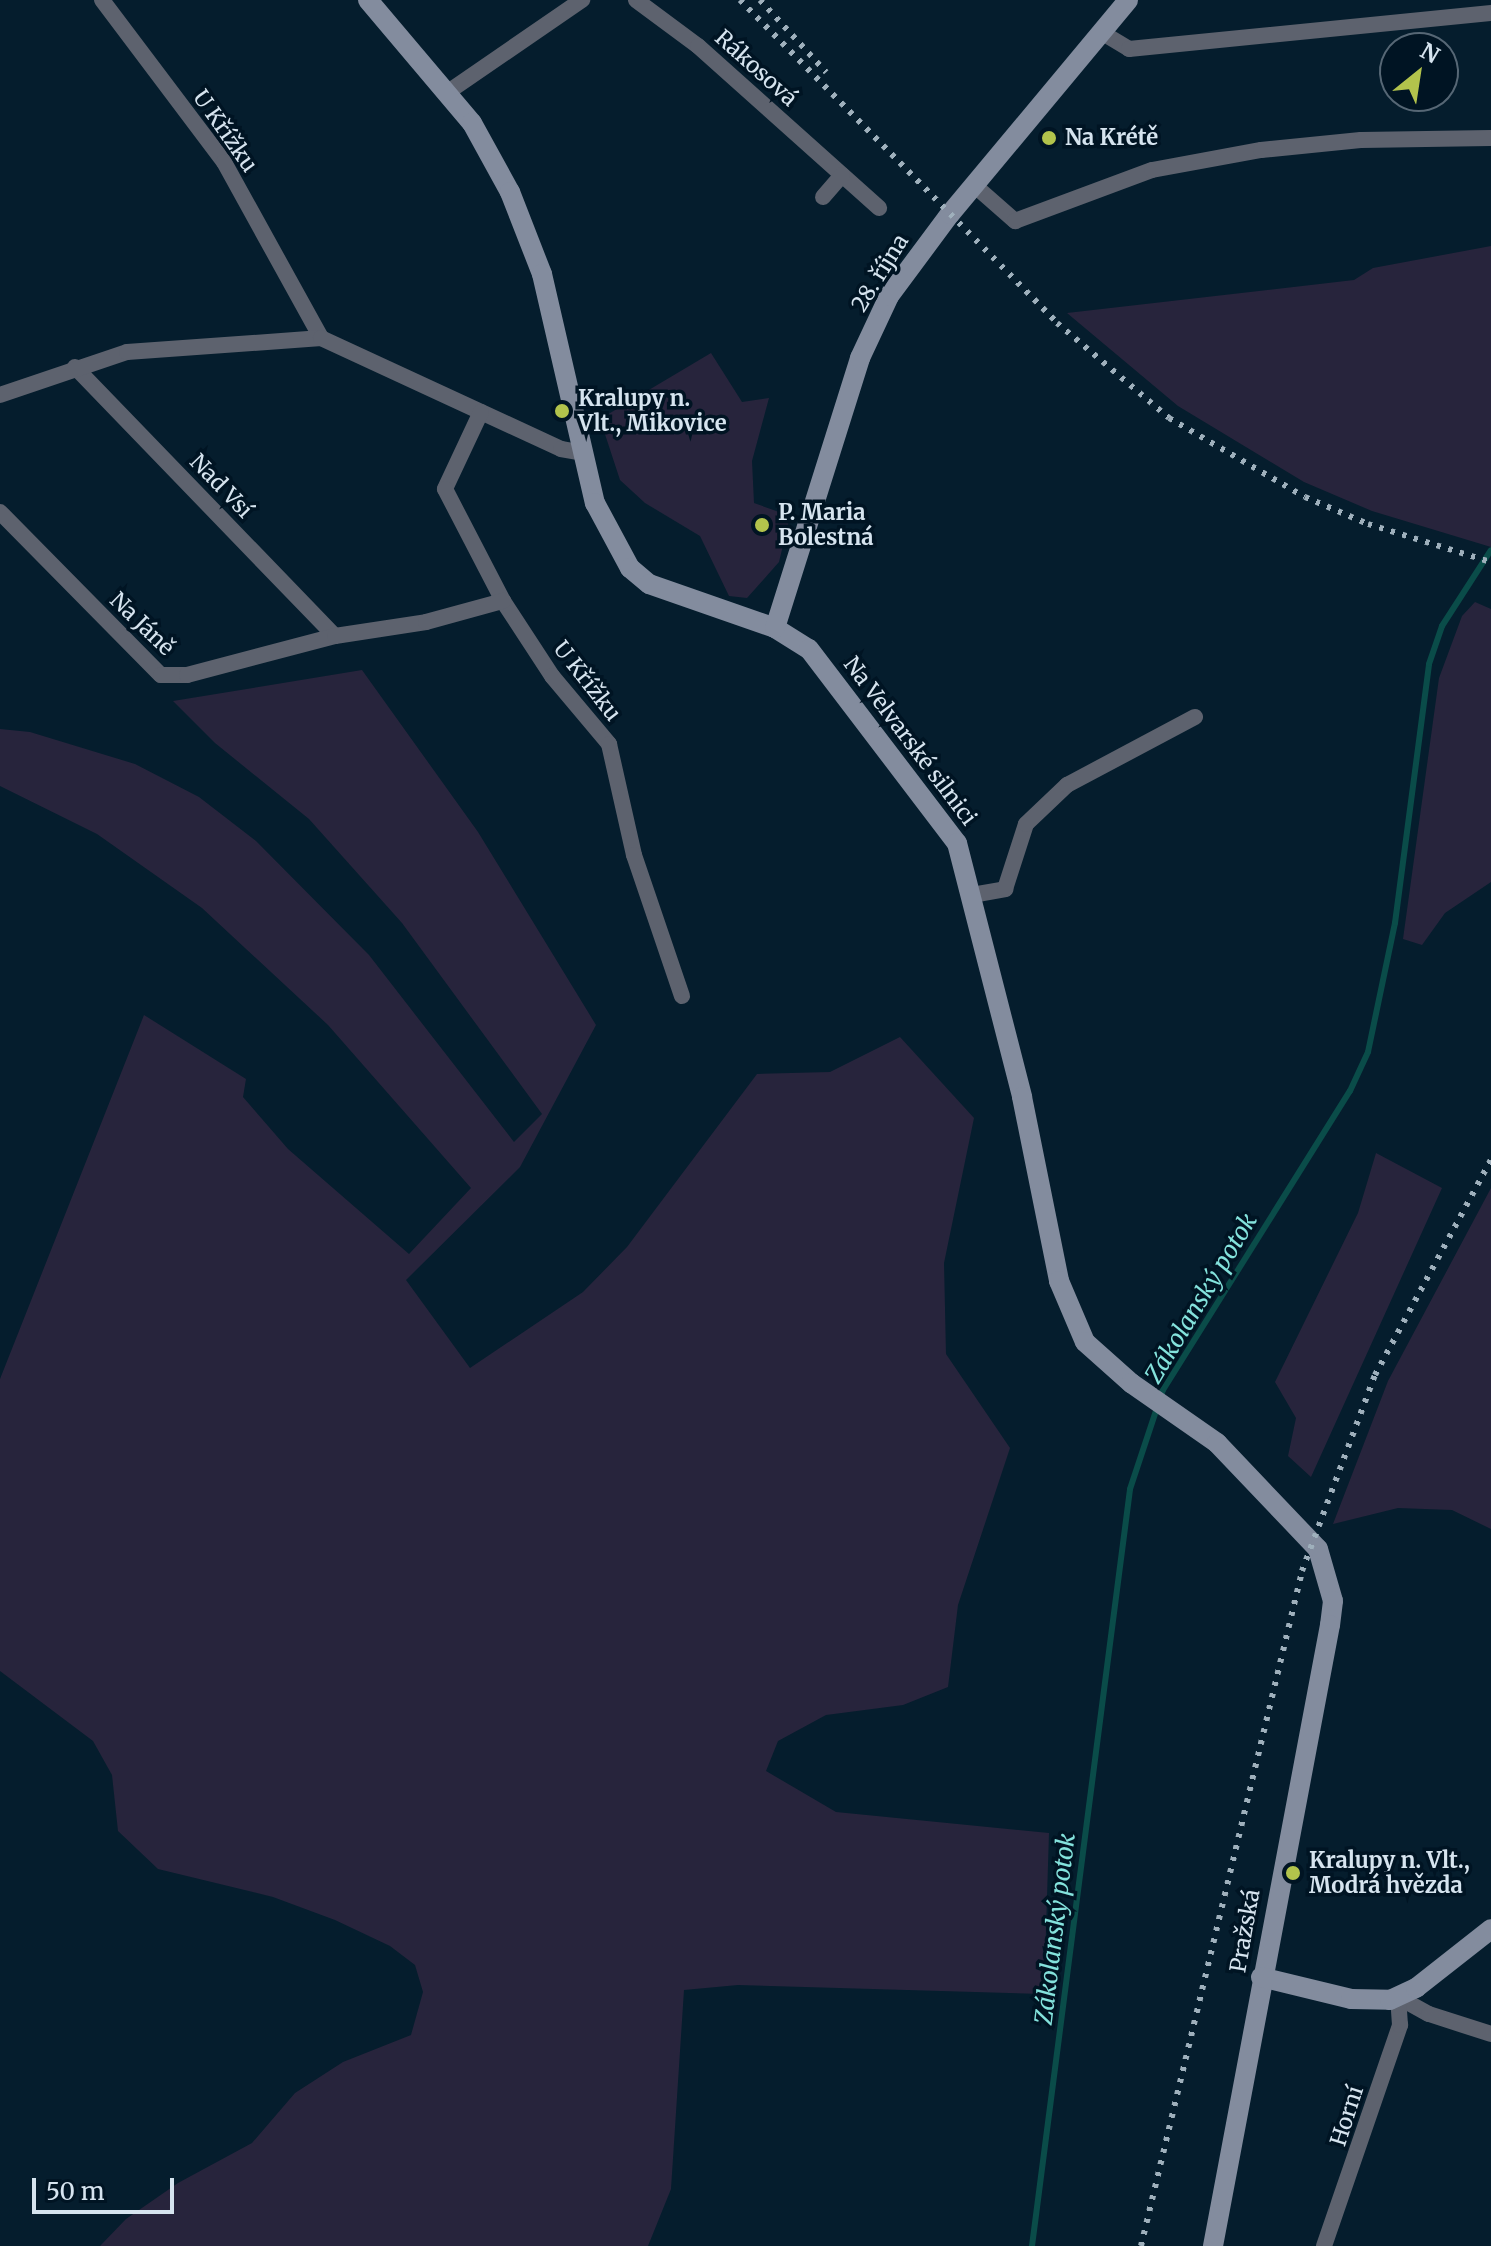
<!DOCTYPE html>
<meta charset="utf-8">
<style>
body{margin:0}
#map{position:relative;width:1491px;height:2246px;overflow:hidden;background:#051d2d;font-family:Merriweather,serif}
div>[style]{position:absolute}
.green>*{inset:0;background:#27243c}
.stream>*{height:6px;margin:-3px;padding:0 3px;transform-origin:3px;border-radius:3px;background:#0a4c49}
.street>*{height:16px;margin:-8px;padding:0 8px;transform-origin:8px;border-radius:8px;background:#5d626e}
.secondary>*{height:20px;margin:-10px;padding:0 10px;transform-origin:10px;border-radius:10px;background:#838c9e}
.rail>*{height:6px;margin-top:-3px;transform-origin:0;background:repeating-linear-gradient(90deg,#9fb0bc 0 4px,transparent 0 12px)}
.dots>*{width:22px;height:22px;translate:-50% -50%;box-sizing:border-box;border:4px solid #001423;border-radius:50%}
span{translate:-50% -50%;white-space:nowrap;text-align:center;line-height:1.15;-webkit-text-stroke:7px #001423;paint-order:stroke}
.street-label{font-size:22px;color:#d6e4ef}
.poi-label{font-size:22px;color:#d6e4ef;font-weight:700}
.left{translate:0 -50%;text-align:left}
.water-label{font-size:24px;color:#84e3dd;font-style:italic}
.north{position:absolute;left:1379px;top:32px;width:80px;height:80px;box-sizing:border-box;background:#001423;border:2px solid #566775;border-radius:50%;rotate:30deg;font-size:22px;font-weight:700;line-height:32px;text-align:center;color:#d6e4ef}
.north::after{content:'';display:block;margin:auto;width:28px;height:36px;background:#b2c34c;clip-path:polygon(50% 0,100% 100%,50% 72%,0 100%)}
.scale{position:absolute;left:32px;top:2178px;width:142px;height:36px;box-sizing:border-box;border:4px solid #d6e4ef;border-top:0;padding-left:10px;font-size:24px;line-height:28px;white-space:nowrap;color:#d6e4ef;-webkit-text-stroke:6px #001423;paint-order:stroke}
</style>
<div id="map">
<div class="green">
<i style="clip-path:polygon(1491px 246px,1491px 547px,1372px 511px,1304px 482px,1178px 406px,1067px 313px,1354px 280px,1373px 268px)"></i>
<i style="clip-path:polygon(711px 353px,742px 402px,769px 398px,752px 461px,754px 503px,790px 516px,779px 562px,747px 598px,729px 596px,700px 536px,645px 503px,620px 480px,600px 419px)"></i>
<i style="clip-path:polygon(1475px 602px,1491px 609px,1491px 882px,1445px 913px,1422px 945px,1403px 939px,1439px 678px,1462px 616px)"></i>
<i style="clip-path:polygon(362px 670px,478px 832px,596px 1025px,520px 1167px,406px 1280px,470px 1368px,583px 1292px,627px 1247px,757px 1074px,830px 1072px,900px 1037px,974px 1118px,944px 1263px,946px 1354px,1010px 1448px,958px 1605px,948px 1687px,903px 1705px,826px 1715px,778px 1741px,766px 1771px,836px 1812px,1049px 1833px,1044px 1994px,738px 1985px,684px 1990px,671px 2189px,648px 2246px,100px 2246px,126px 2219px,178px 2183px,252px 2143px,295px 2093px,343px 2062px,411px 2035px,423px 1992px,415px 1965px,390px 1946px,335px 1920px,273px 1897px,158px 1869px,118px 1831px,112px 1775px,93px 1741px,0 1671px,0 1379px,144px 1015px,246px 1079px,243px 1097px,288px 1149px,409px 1254px,471px 1188px,328px 1025px,202px 908px,97px 834px,0 786px,0 729px,30px 732px,135px 764px,199px 797px,256px 841px,369px 955px,514px 1142px,542px 1114px,402px 923px,309px 819px,215px 743px,173px 701px)"></i>
<i style="clip-path:polygon(1376px 1153px,1442px 1188px,1311px 1477px,1288px 1456px,1296px 1418px,1275px 1382px,1358px 1213px)"></i>
<i style="clip-path:polygon(1491px 1188px,1491px 1529px,1452px 1510px,1398px 1508px,1333px 1524px,1388px 1381px)"></i>
</div>
<div class="stream">
<i style="left:1032px;top:2246px;width:763px;rotate:-82.62deg"></i>
<i style="left:1130px;top:1489px;width:104px;rotate:-71.6deg"></i>
<i style="left:1163px;top:1390px;width:353px;rotate:-58deg"></i>
<i style="left:1350px;top:1091px;width:43px;rotate:-65.2deg"></i>
<i style="left:1368px;top:1052px;width:132px;rotate:-78.2deg"></i>
<i style="left:1395px;top:923px;width:261px;rotate:-82.5deg"></i>
<i style="left:1429px;top:664px;width:40px;rotate:-71.1deg"></i>
<i style="left:1442px;top:626px;width:90px;rotate:-57.2deg"></i>
</div>
<div class="street">
<i style="left:102px;top:0;width:203px;rotate:53deg"></i>
<i style="left:224px;top:162px;width:201px;rotate:61.1deg"></i>
<i style="left:636px;top:0;width:77px;rotate:36.6deg"></i>
<i style="left:698px;top:46px;width:243px;rotate:41.8deg"></i>
<i style="left:1101px;top:32px;width:33px;rotate:31deg"></i>
<i style="left:1129px;top:49px;width:364px;rotate:-5.7deg"></i>
<i style="left:448px;top:92px;width:163px;rotate:-34.5deg"></i>
<i style="left:974px;top:185px;width:55px;rotate:41.3deg"></i>
<i style="left:1015px;top:221px;width:146px;rotate:-20.4deg"></i>
<i style="left:1152px;top:170px;width:111px;rotate:-10.4deg"></i>
<i style="left:1261px;top:150px;width:100px;rotate:-5.7deg"></i>
<i style="left:1361px;top:140px;width:130px;rotate:-0.9deg"></i>
<i style="left:823px;top:197px;width:29px;rotate:-49deg"></i>
<i style="left:75px;top:367px;width:374px;rotate:46deg"></i>
<i style="left:0;top:395px;width:134px;rotate:-18.7deg"></i>
<i style="left:127px;top:352px;width:195px;rotate:-4.1deg"></i>
<i style="left:321px;top:338px;width:264px;rotate:24.8deg"></i>
<i style="left:561px;top:449px;width:22px;rotate:10deg"></i>
<i style="left:481px;top:412px;width:85px;rotate:115.1deg"></i>
<i style="left:445px;top:489px;width:126px;rotate:62.6deg"></i>
<i style="left:503px;top:601px;width:90px;rotate:56.8deg"></i>
<i style="left:552px;top:676px;width:89px;rotate:50deg"></i>
<i style="left:609px;top:744px;width:114px;rotate:77.3deg"></i>
<i style="left:634px;top:855px;width:149px;rotate:71.2deg"></i>
<i style="left:0;top:512px;width:229px;rotate:45.4deg"></i>
<i style="left:161px;top:675px;width:26px"></i>
<i style="left:187px;top:675px;width:153px;rotate:-14.8deg"></i>
<i style="left:335px;top:636px;width:92px;rotate:-8.7deg"></i>
<i style="left:426px;top:622px;width:80px;rotate:-15.3deg"></i>
<i style="left:972px;top:895px;width:34px;rotate:-10deg"></i>
<i style="left:1005px;top:889px;width:68px;rotate:-72.1deg"></i>
<i style="left:1026px;top:824px;width:57px;rotate:-43.6deg"></i>
<i style="left:1067px;top:785px;width:145px;rotate:-28deg"></i>
<i style="left:1398px;top:1997px;width:35px;rotate:29deg"></i>
<i style="left:1429px;top:2014px;width:65px;rotate:17.9deg"></i>
<i style="left:1324px;top:2246px;width:234px;rotate:-71deg"></i>
<i style="left:1400px;top:2025px;width:28px;rotate:-94deg"></i>
</div>
<div class="secondary">
<i style="left:368px;top:0;width:161px;rotate:49.8deg"></i>
<i style="left:472px;top:123px;width:79px;rotate:61.2deg"></i>
<i style="left:510px;top:192px;width:88px;rotate:68.7deg"></i>
<i style="left:542px;top:274px;width:235px;rotate:77deg"></i>
<i style="left:595px;top:503px;width:74px;rotate:61.7deg"></i>
<i style="left:630px;top:568px;width:25px;rotate:40deg"></i>
<i style="left:649px;top:584px;width:133px;rotate:19.2deg"></i>
<i style="left:775px;top:628px;width:40px;rotate:32deg"></i>
<i style="left:809px;top:649px;width:244px;rotate:52.7deg"></i>
<i style="left:957px;top:843px;width:262px;rotate:75.6deg"></i>
<i style="left:1022px;top:1097px;width:188px;rotate:78.6deg"></i>
<i style="left:1059px;top:1281px;width:66px;rotate:66.9deg"></i>
<i style="left:1085px;top:1342px;width:62px;rotate:41.7deg"></i>
<i style="left:1131px;top:1383px;width:105px;rotate:34.9deg"></i>
<i style="left:1217px;top:1443px;width:146px;rotate:46.4deg"></i>
<i style="left:1318px;top:1549px;width:54px;rotate:73.9deg"></i>
<i style="left:1333px;top:1601px;width:24px;rotate:97deg"></i>
<i style="left:1330px;top:1625px;width:632px;rotate:100.67deg"></i>
<i style="left:775px;top:628px;width:283px;rotate:-72.5deg"></i>
<i style="left:860px;top:358px;width:68px;rotate:-64.9deg"></i>
<i style="left:889px;top:296px;width:102px;rotate:-53.4deg"></i>
<i style="left:950px;top:214px;width:278px;rotate:-50.2deg"></i>
<i style="left:1261px;top:1977px;width:93px;rotate:13.7deg"></i>
<i style="left:1351px;top:1999px;width:39px;rotate:1deg"></i>
<i style="left:1390px;top:2000px;width:29px;rotate:-25deg"></i>
<i style="left:1416px;top:1988px;width:95px;rotate:-38.2deg"></i>
</div>
<div class="rail">
<i style="left:740px;top:0;width:453px;rotate:45.5deg"></i>
<i style="left:1057px;top:323px;width:147px;rotate:40.3deg"></i>
<i style="left:1169px;top:418px;width:157px;rotate:30.2deg"></i>
<i style="left:1305px;top:497px;width:69px;rotate:23.2deg"></i>
<i style="left:1368px;top:524px;width:129px;rotate:17.2deg"></i>
<i style="left:760px;top:0;width:98px;rotate:47.5deg"></i>
<i style="left:1141px;top:2246px;width:694px;rotate:-76.58deg"></i>
<i style="left:1302px;top:1571px;width:209px;rotate:-69.6deg"></i>
<i style="left:1375px;top:1375px;width:244px;rotate:-61.7deg"></i>
</div>
<div class="dots">
<i style="left:1049px;top:138px;background:#b2c34c"></i>
<i style="left:562px;top:411px;background:#b2c34c"></i>
<i style="left:762px;top:525px;background:#b2c34c"></i>
<i style="left:1293px;top:1873px;background:#b2c34c"></i>
</div>
<div class="street-label">
<span style="left:756px;top:68px;rotate:42deg">Rákosová</span>
<span style="left:225px;top:131px;rotate:55deg">U Křížku</span>
<span style="left:880px;top:273px;rotate:-58deg">28. října</span>
<span style="left:221px;top:486px;rotate:46deg">Nad Vsí</span>
<span style="left:142px;top:624px;rotate:44deg">Na Jáně</span>
<span style="left:587px;top:681px;rotate:52deg">U Křížku</span>
<span style="left:910px;top:741px;rotate:53deg">Na Velvarské silnici</span>
<span style="left:1245px;top:1931px;rotate:-80deg">Pražská</span>
<span style="left:1347px;top:2116px;rotate:-72deg">Horní</span>
</div>
<div class="poi-label">
<span class="left" style="left:1065px;top:138px">Na Krétě</span>
<span class="left" style="left:578px;top:411px">Kralupy n.<br>Vlt., Mikovice</span>
<span class="left" style="left:778px;top:525px">P. Maria<br>Bolestná</span>
<span class="left" style="left:1309px;top:1873px">Kralupy n. Vlt.,<br>Modrá hvězda</span>
</div>
<div class="water-label">
<span style="left:1201px;top:1298px;rotate:-59deg">Zákolanský potok</span>
<span style="left:1055px;top:1929px;rotate:-83deg">Zákolanský potok</span>
</div>
<div class="north">N</div>
<div class="scale">50 m</div>
</div>
